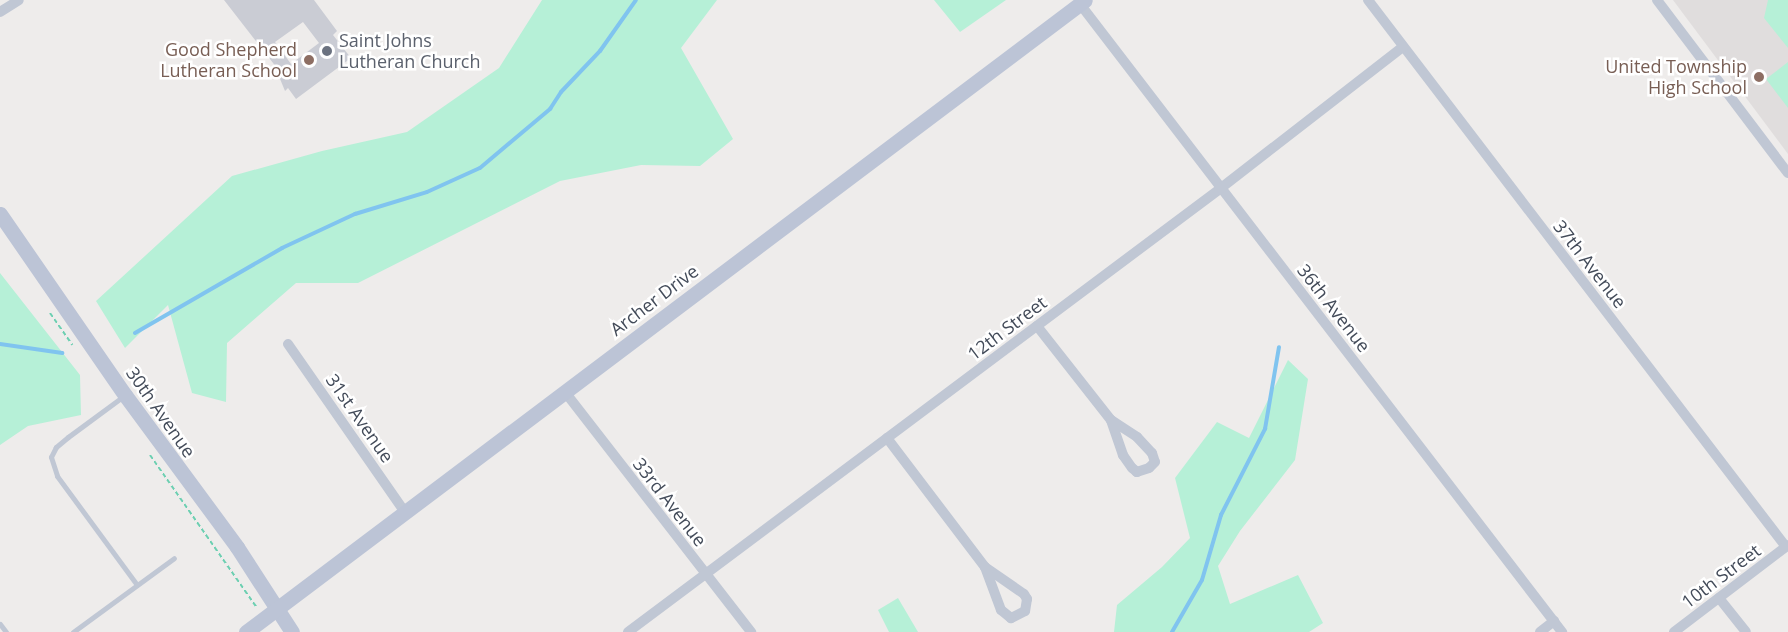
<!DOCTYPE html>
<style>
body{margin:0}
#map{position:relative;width:1788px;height:632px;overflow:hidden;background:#eeeceb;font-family:"Open Sans",sans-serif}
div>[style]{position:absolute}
.education>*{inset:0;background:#e0dddd}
.green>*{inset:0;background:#b6f0d7}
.stream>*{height:4px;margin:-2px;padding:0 2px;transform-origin:2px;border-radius:2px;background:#80c4ef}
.building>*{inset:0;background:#caccd4}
.path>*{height:2px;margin-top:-1px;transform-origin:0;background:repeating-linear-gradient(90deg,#6ccfb1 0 4.5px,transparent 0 7.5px)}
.lane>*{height:5px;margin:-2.5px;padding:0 2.5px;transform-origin:2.5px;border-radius:2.5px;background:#c0c7d4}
.street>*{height:10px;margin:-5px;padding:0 5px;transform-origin:5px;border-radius:5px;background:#c0c7d4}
.secondary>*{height:15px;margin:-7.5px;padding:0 7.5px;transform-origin:7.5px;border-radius:7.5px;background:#bcc4d6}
.dots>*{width:16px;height:16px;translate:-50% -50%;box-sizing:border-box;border:3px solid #fff;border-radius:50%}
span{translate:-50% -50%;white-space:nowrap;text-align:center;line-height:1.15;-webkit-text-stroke:5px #fff;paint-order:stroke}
.worship-label{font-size:18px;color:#5b616d}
.left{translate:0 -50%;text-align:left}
.education-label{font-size:18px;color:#785e54}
.right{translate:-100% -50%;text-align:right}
.street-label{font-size:18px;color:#434b59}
</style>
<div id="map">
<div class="education">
<i style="clip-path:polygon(1673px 0,1788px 0,1788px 154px)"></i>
</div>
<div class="green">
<i style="clip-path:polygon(542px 0,717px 0,681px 48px,733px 139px,700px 166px,641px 165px,560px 181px,358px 283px,296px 283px,227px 343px,226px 402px,192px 393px,168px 305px,125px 348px,96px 301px,232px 176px,322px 151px,407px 132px,499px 68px)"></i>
<i style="clip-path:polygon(934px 0,1006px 0,960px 32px)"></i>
<i style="clip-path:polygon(1768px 0,1788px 0,1788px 48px,1764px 18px)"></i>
<i style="clip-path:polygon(1788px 62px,1788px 108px,1766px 79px)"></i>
<i style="clip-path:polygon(0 273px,80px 375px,81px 415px,28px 426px,0 445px)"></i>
<i style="clip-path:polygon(1288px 360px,1308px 379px,1295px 460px,1240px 531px,1218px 566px,1230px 604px,1298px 575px,1323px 623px,1309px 632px,1114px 632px,1117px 605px,1162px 567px,1190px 538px,1175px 478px,1217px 422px,1249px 438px)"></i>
<i style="clip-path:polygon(898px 598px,918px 632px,889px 632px,878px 610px)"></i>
</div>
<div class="stream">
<i style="left:135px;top:333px;width:170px;rotate:-30deg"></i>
<i style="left:282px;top:248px;width:81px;rotate:-25deg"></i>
<i style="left:355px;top:214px;width:75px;rotate:-17deg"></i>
<i style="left:427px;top:192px;width:58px;rotate:-24.4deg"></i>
<i style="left:480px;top:168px;width:92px;rotate:-40.1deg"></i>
<i style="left:550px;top:109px;width:20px;rotate:-57deg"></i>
<i style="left:561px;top:92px;width:57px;rotate:-46.4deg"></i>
<i style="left:600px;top:51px;width:62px;rotate:-54.8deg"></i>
<i style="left:0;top:344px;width:63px;rotate:8.3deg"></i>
<i style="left:1172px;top:632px;width:60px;rotate:-60deg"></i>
<i style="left:1202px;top:580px;width:68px;rotate:-73.7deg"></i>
<i style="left:1221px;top:515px;width:97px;rotate:-62.9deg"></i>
<i style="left:1265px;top:429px;width:83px;rotate:-80.3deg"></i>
</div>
<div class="building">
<i style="clip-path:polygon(evenodd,224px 0,314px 0,337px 31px,333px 35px,351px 58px,296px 99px,288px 88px,285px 91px,278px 74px,280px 72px,224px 0,303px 22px,319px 43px,291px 64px,275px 42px,303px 22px)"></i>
</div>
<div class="path">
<i style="left:50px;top:313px;width:39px;rotate:55deg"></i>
<i style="left:150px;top:455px;width:187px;rotate:55deg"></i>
</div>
<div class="lane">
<i style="left:125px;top:395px;width:71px;rotate:143.6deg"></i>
<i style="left:68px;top:437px;width:16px;rotate:140deg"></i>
<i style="left:56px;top:447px;width:11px;rotate:117deg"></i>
<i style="left:51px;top:457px;width:20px;rotate:72deg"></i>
<i style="left:57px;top:476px;width:135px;rotate:53.7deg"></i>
<i style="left:0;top:624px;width:10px;rotate:53deg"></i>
<i style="left:73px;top:632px;width:125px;rotate:-36.2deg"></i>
</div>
<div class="street">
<i style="left:1368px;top:0;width:688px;rotate:52.61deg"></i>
<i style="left:1657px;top:0;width:217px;rotate:52.9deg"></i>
<i style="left:1080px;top:4px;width:792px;rotate:52.49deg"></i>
<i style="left:0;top:12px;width:22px;rotate:-32deg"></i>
<i style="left:1037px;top:326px;width:120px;rotate:51.8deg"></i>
<i style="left:1111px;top:420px;width:31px;rotate:33deg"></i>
<i style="left:1137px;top:437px;width:22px;rotate:47deg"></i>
<i style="left:1152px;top:453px;width:9px;rotate:72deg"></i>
<i style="left:1155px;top:462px;width:8px;rotate:135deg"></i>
<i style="left:1149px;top:468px;width:13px;rotate:162deg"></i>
<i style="left:1137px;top:472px;width:6px;rotate:-141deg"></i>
<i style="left:1132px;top:468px;width:16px;rotate:-125deg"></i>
<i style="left:1123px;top:455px;width:37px;rotate:-109deg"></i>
<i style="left:288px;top:344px;width:203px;rotate:55.2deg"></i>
<i style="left:565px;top:392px;width:304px;rotate:52.2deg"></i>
<i style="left:887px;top:438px;width:162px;rotate:52.8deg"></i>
<i style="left:985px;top:567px;width:47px;rotate:34.7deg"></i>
<i style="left:1024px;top:594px;width:6px;rotate:59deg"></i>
<i style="left:1027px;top:599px;width:12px;rotate:99deg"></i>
<i style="left:1025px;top:611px;width:16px;rotate:153deg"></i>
<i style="left:1011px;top:618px;width:13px;rotate:-141deg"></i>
<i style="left:1001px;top:610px;width:46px;rotate:-110.4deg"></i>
<i style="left:1719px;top:598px;width:43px;rotate:51.5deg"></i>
<i style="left:628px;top:632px;width:741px;rotate:-36.82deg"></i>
<i style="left:1221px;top:188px;width:230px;rotate:-37.8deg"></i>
<i style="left:1540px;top:632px;width:18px;rotate:-38deg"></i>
<i style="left:1674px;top:632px;width:143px;rotate:-37.3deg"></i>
</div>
<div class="secondary">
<i style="left:0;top:214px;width:220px;rotate:55.4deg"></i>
<i style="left:125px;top:395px;width:189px;rotate:53.6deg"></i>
<i style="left:237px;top:547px;width:101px;rotate:57.1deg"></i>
<i style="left:246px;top:632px;width:1050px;rotate:-36.99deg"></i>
</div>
<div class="dots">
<i style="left:327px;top:51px;background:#6b7280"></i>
<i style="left:309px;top:60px;background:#8d6e63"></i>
<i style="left:1759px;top:77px;background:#8d6e63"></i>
</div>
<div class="worship-label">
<span class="left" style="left:339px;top:51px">Saint Johns<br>Lutheran Church</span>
</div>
<div class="education-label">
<span class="right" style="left:297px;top:60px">Good Shepherd<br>Lutheran School</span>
<span class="right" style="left:1747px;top:77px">United Township<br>High School</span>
</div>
<div class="street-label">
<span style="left:1590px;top:264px;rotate:52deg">37th Avenue</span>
<span style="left:654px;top:300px;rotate:-37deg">Archer Drive</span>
<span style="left:1334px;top:308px;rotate:52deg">36th Avenue</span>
<span style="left:1007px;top:328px;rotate:-37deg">12th Street</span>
<span style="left:161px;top:412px;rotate:55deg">30th Avenue</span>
<span style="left:360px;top:418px;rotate:55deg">31st Avenue</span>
<span style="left:670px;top:502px;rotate:52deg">33rd Avenue</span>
<span style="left:1721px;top:576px;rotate:-37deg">10th Street</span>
</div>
</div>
